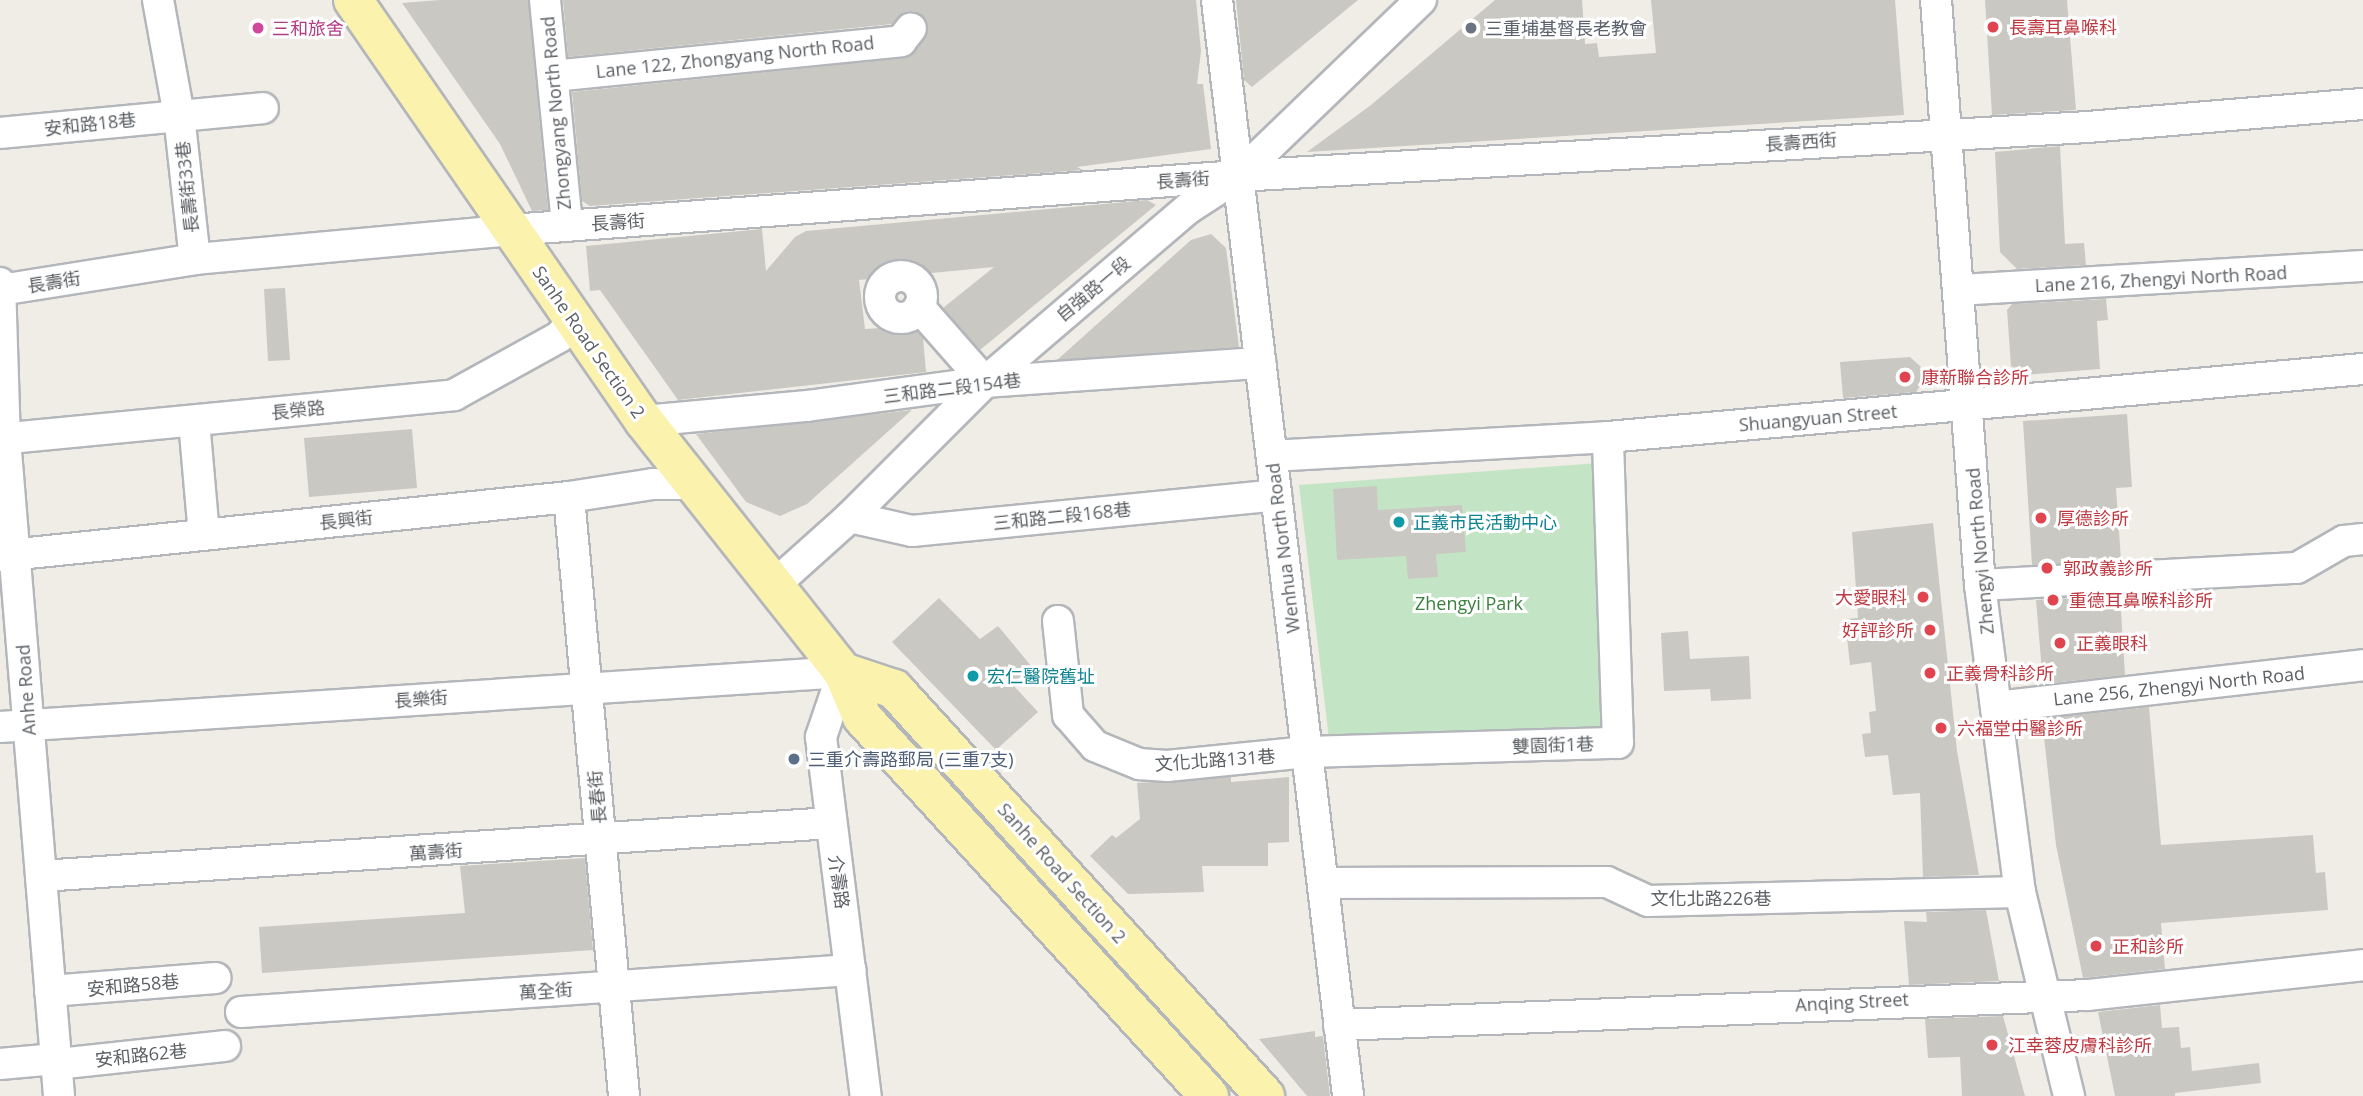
<!DOCTYPE html>
<meta charset="utf-8">
<style>
body{margin:0}
#map{position:relative;width:2363px;height:1096px;overflow:hidden;background:#efede6;font-family:"Open Sans","Noto Sans TC",sans-serif}
div>[style]{position:absolute}
.green>*{inset:0;background:#c4e5c5}
.building>*{inset:0;background:#cac8c2}
.roads{filter:drop-shadow(2px 0 #b3b6ba) drop-shadow(-2px 0 #b3b6ba) drop-shadow(0 2px #b3b6ba) drop-shadow(0 -2px #b3b6ba)}
.minor>*{height:30px;margin:-15px;padding:0 15px;transform-origin:15px;border-radius:15px;background:#fff}
.minor>.ring{margin:-15px;padding:0;box-sizing:content-box;background:none;border:30px solid #fff;border-radius:50%}
.major>*{height:38px;margin:-19px;padding:0 19px;transform-origin:19px;border-radius:19px;background:#fbf2ae}
.dots>*{width:19px;height:19px;translate:-50% -50%;box-sizing:border-box;border:4px solid #fff;border-radius:50%}
span{translate:-50% -50%;white-space:nowrap;text-align:center;line-height:1.15;-webkit-text-stroke:6px #fff;paint-order:stroke}
.health-label{font-size:18px;color:#be3a42}
.left{translate:0 -50%;text-align:left}
.right{translate:-100% -50%;text-align:right}
.hotel-label{font-size:18px;color:#b23c85}
.worship-label{font-size:18px;color:#5b616d}
.street-label{font-size:18px;color:#5d6165}
.culture-label{font-size:18px;color:#0d838f}
.park-label{font-size:18px;color:#38813f}
.service-label{font-size:18px;color:#4e5e75}
</style>
<div id="map">
<div class="green">
<i style="clip-path:polygon(1599px 463px,1604px 729px,1329px 739px,1299px 485px)"></i>
</div>
<div class="building">
<i style="clip-path:polygon(440px 0,528px 0,548px 210px,532px 211px,500px 144px,402px 3px)"></i>
<i style="clip-path:polygon(563px 0,1196px 0,1201px 51px,1197px 84px,1203px 84px,1211px 149px,1077px 167px,1083px 170px,590px 206px,582px 201px,572px 92px,903px 58px,925px 39px,927px 22px,913px 11px,904px 12px,892px 24px,568px 57px)"></i>
<i style="clip-path:polygon(1236px 0,1358px 0,1252px 87px,1244px 80px)"></i>
<i style="clip-path:polygon(1495px 0,1582px 0,1585px 44px,1597px 43px,1599px 57px,1656px 53px,1651px 0,1895px 0,1904px 115px,1307px 152px,1371px 105px)"></i>
<i style="clip-path:polygon(1985px 0,2067px 0,2076px 110px,1992px 115px)"></i>
<i style="clip-path:polygon(2060px 146px,2065px 244px,2084px 243px,2086px 265px,2017px 269px,2000px 252px,1995px 152px)"></i>
<i style="clip-path:polygon(1147px 200px,1156px 205px,980px 350px,943px 308px,994px 267px,859px 280px,865px 329px,912px 326px,923px 338px,926px 372px,678px 400px,600px 290px,590px 291px,586px 246px,762px 229px,766px 271px,795px 237px,806px 231px)"></i>
<i style="clip-path:polygon(1211px 234px,1226px 248px,1239px 347px,1057px 360px,1191px 240px)"></i>
<i style="clip-path:polygon(285px 288px,290px 360px,268px 361px,264px 289px)"></i>
<i style="clip-path:polygon(2106px 299px,2108px 320px,2097px 321px,2100px 369px,2024px 375px,2011px 366px,2007px 310px,2012px 304px)"></i>
<i style="clip-path:polygon(1910px 357px,1921px 367px,1922px 383px,1916px 392px,1843px 398px,1840px 362px)"></i>
<i style="clip-path:polygon(912px 410px,807px 504px,780px 516px,746px 502px,696px 434px)"></i>
<i style="clip-path:polygon(2127px 414px,2132px 487px,2116px 488px,2121px 560px,2032px 565px,2023px 421px)"></i>
<i style="clip-path:polygon(412px 429px,417px 488px,309px 497px,304px 438px)"></i>
<i style="clip-path:polygon(1377px 486px,1378px 510px,1462px 505px,1466px 552px,1436px 554px,1438px 577px,1408px 579px,1406px 556px,1337px 560px,1333px 489px)"></i>
<i style="clip-path:polygon(1933px 523px,1957px 751px,1979px 875px,1923px 877px,1920px 793px,1893px 795px,1888px 755px,1865px 757px,1862px 734px,1871px 733px,1869px 712px,1876px 711px,1871px 662px,1850px 665px,1845px 619px,1858px 618px,1852px 532px)"></i>
<i style="clip-path:polygon(2120px 595px,2125px 675px,2043px 684px,2036px 600px)"></i>
<i style="clip-path:polygon(939px 598px,980px 639px,998px 626px,1032px 667px,1012px 684px,1038px 712px,996px 750px,892px 642px)"></i>
<i style="clip-path:polygon(1688px 631px,1690px 659px,1749px 656px,1751px 699px,1711px 701px,1710px 689px,1664px 691px,1661px 633px)"></i>
<i style="clip-path:polygon(2149px 707px,2161px 845px,2313px 835px,2316px 873px,2325px 872px,2328px 910px,2161px 923px,2165px 969px,2083px 978px,2056px 845px,2042px 719px)"></i>
<i style="clip-path:polygon(1231px 777px,1231px 782px,1289px 777px,1289px 842px,1268px 843px,1268px 866px,1202px 866px,1204px 892px,1128px 894px,1090px 856px,1112px 835px,1116px 838px,1140px 819px,1137px 783px)"></i>
<i style="clip-path:polygon(585px 858px,593px 950px,262px 973px,259px 927px,465px 913px,460px 866px)"></i>
<i style="clip-path:polygon(1986px 910px,1999px 981px,1909px 985px,1904px 921px,1927px 922px,1926px 912px)"></i>
<i style="clip-path:polygon(2160px 1005px,2162px 1028px,2179px 1027px,2181px 1048px,2190px 1047px,2192px 1071px,2259px 1063px,2261px 1083px,2175px 1093px,2175px 1096px,2115px 1096px,2098px 1012px)"></i>
<i style="clip-path:polygon(2003px 1016px,2025px 1096px,1962px 1096px,1960px 1057px,1928px 1058px,1925px 1019px)"></i>
<i style="clip-path:polygon(1315px 1031px,1315px 1037px,1323px 1036px,1330px 1096px,1307px 1096px,1259px 1039px)"></i>
</div>
<div class="roads">
<div class="minor">
<i style="left:158px;top:0;width:117px;rotate:79.7deg"></i>
<i style="left:179px;top:115px;width:145px;rotate:83.7deg"></i>
<i style="left:545px;top:0;width:227px;rotate:84.4deg"></i>
<i style="left:1217px;top:0;width:1104px;rotate:83.18deg"></i>
<i style="left:1936px;top:0;width:587px;rotate:85.7deg"></i>
<i style="left:1980px;top:585px;width:310px;rotate:82.6deg"></i>
<i style="left:2020px;top:892px;width:210px;rotate:76.5deg"></i>
<i style="left:553px;top:76px;width:350px;rotate:-5.7deg"></i>
<i style="left:901px;top:41px;width:16px;rotate:-52deg"></i>
<i style="left:0;top:133px;width:264px;rotate:-5.4deg"></i>
<i class="ring" style="left:880px;top:276px;width:12px;height:12px"></i>
<i style="left:0;top:283px;width:156px;rotate:88.2deg"></i>
<i style="left:5px;top:439px;width:659px;rotate:85.3deg"></i>
<i style="left:0;top:290px;width:197px;rotate:-9deg"></i>
<i style="left:195px;top:259px;width:317px;rotate:-5.2deg"></i>
<i style="left:511px;top:230px;width:729px;rotate:-4.25deg"></i>
<i style="left:1238px;top:176px;width:851px;rotate:-3.3deg"></i>
<i style="left:2088px;top:127px;width:276px;rotate:-4.8deg"></i>
<i style="left:1959px;top:290px;width:405px;rotate:-3.4deg"></i>
<i style="left:919px;top:307px;width:100px;rotate:48.7deg"></i>
<i style="left:194px;top:421px;width:114px;rotate:85deg"></i>
<i style="left:644px;top:421px;width:164px;rotate:-5.3deg"></i>
<i style="left:807px;top:406px;width:180px;rotate:-7.7deg"></i>
<i style="left:985px;top:382px;width:276px;rotate:-4deg"></i>
<i style="left:0;top:439px;width:456px;rotate:-5.5deg"></i>
<i style="left:454px;top:395px;width:120px;rotate:-28.9deg"></i>
<i style="left:559px;top:337px;width:23px;rotate:-49deg"></i>
<i style="left:1272px;top:456px;width:337px;rotate:-3.2deg"></i>
<i style="left:1608px;top:437px;width:758px;rotate:-5.15deg"></i>
<i style="left:569px;top:497px;width:602px;rotate:84.75deg"></i>
<i style="left:850px;top:517px;width:64px;rotate:12.7deg"></i>
<i style="left:912px;top:531px;width:366px;rotate:-5.6deg"></i>
<i style="left:0;top:556px;width:572px;rotate:-5.92deg"></i>
<i style="left:569px;top:497px;width:85px;rotate:-8.8deg"></i>
<i style="left:653px;top:484px;width:39px"></i>
<i style="left:1980px;top:585px;width:317px;rotate:-3.1deg"></i>
<i style="left:2297px;top:568px;width:54px;rotate:-29.9deg"></i>
<i style="left:2344px;top:541px;width:19px;rotate:-6deg"></i>
<i style="left:772px;top:587px;width:105px;rotate:-41.9deg"></i>
<i style="left:850px;top:517px;width:191px;rotate:-45deg"></i>
<i style="left:985px;top:382px;width:268px;rotate:-40.5deg"></i>
<i style="left:1189px;top:208px;width:59px;rotate:-33.1deg"></i>
<i style="left:1238px;top:176px;width:254px;rotate:-43.9deg"></i>
<i style="left:1058px;top:621px;width:95px;rotate:83.9deg"></i>
<i style="left:1068px;top:715px;width:41px;rotate:48.9deg"></i>
<i style="left:1095px;top:746px;width:48px;rotate:22.2deg"></i>
<i style="left:1139px;top:764px;width:28px;rotate:4deg"></i>
<i style="left:1167px;top:766px;width:141px;rotate:-5.7deg"></i>
<i style="left:1307px;top:752px;width:311px;rotate:-1.7deg"></i>
<i style="left:1618px;top:743px;width:306px;rotate:-91.9deg"></i>
<i style="left:1996px;top:707px;width:369px;rotate:-6.5deg"></i>
<i style="left:0;top:727px;width:845px;rotate:-3.73deg"></i>
<i style="left:843px;top:672px;width:69px;rotate:108.7deg"></i>
<i style="left:821px;top:737px;width:362px;rotate:82.9deg"></i>
<i style="left:41px;top:876px;width:791px;rotate:-3.84deg"></i>
<i style="left:1323px;top:883px;width:284px;rotate:-0.2deg"></i>
<i style="left:1607px;top:882px;width:45px;rotate:24.9deg"></i>
<i style="left:1648px;top:901px;width:372px;rotate:-1.4deg"></i>
<i style="left:50px;top:991px;width:166px;rotate:-4.5deg"></i>
<i style="left:241px;top:1012px;width:611px;rotate:-3.94deg"></i>
<i style="left:1339px;top:1025px;width:750px;rotate:-2.29deg"></i>
<i style="left:2088px;top:995px;width:277px;rotate:-6.2deg"></i>
<i style="left:0;top:1064px;width:56px;rotate:-5.1deg"></i>
<i style="left:57px;top:1064px;width:169px;rotate:-6.1deg"></i>
</div>
<div class="major">
<i style="left:353px;top:0;width:512px;rotate:55.35deg"></i>
<i style="left:644px;top:421px;width:320px;rotate:51.6deg"></i>
<i style="left:843px;top:672px;width:49px;rotate:67.1deg"></i>
<i style="left:862px;top:717px;width:514px;rotate:47.52deg"></i>
<i style="left:843px;top:672px;width:54px;rotate:18.4deg"></i>
<i style="left:894px;top:689px;width:551px;rotate:47.65deg"></i>
</div>
</div>
<div class="dots">
<i style="left:1993px;top:27px;background:#e0444e"></i>
<i style="left:258px;top:28px;background:#d1479c"></i>
<i style="left:1471px;top:28px;background:#6b7280"></i>
<i style="left:1905px;top:377px;background:#e0444e"></i>
<i style="left:2041px;top:518px;background:#e0444e"></i>
<i style="left:1399px;top:522px;background:#0f9aa8"></i>
<i style="left:2047px;top:568px;background:#e0444e"></i>
<i style="left:1923px;top:597px;background:#e0444e"></i>
<i style="left:2053px;top:600px;background:#e0444e"></i>
<i style="left:1930px;top:630px;background:#e0444e"></i>
<i style="left:2060px;top:643px;background:#e0444e"></i>
<i style="left:1930px;top:673px;background:#e0444e"></i>
<i style="left:973px;top:676px;background:#0f9aa8"></i>
<i style="left:1941px;top:728px;background:#e0444e"></i>
<i style="left:794px;top:759px;background:#5c6f8a"></i>
<i style="left:2096px;top:946px;background:#e0444e"></i>
<i style="left:1992px;top:1045px;background:#e0444e"></i>
</div>
<div class="health-label">
<span class="left" style="left:2009px;top:27px">長壽耳鼻喉科</span>
<span class="left" style="left:1921px;top:377px">康新聯合診所</span>
<span class="left" style="left:2057px;top:518px">厚德診所</span>
<span class="left" style="left:2063px;top:568px">郭政義診所</span>
<span class="right" style="left:1907px;top:597px">大愛眼科</span>
<span class="left" style="left:2069px;top:600px">重德耳鼻喉科診所</span>
<span class="right" style="left:1914px;top:630px">好評診所</span>
<span class="left" style="left:2076px;top:643px">正義眼科</span>
<span class="left" style="left:1946px;top:673px">正義骨科診所</span>
<span class="left" style="left:1957px;top:728px">六福堂中醫診所</span>
<span class="left" style="left:2112px;top:946px">正和診所</span>
<span class="left" style="left:2008px;top:1045px">江幸蓉皮膚科診所</span>
</div>
<div class="hotel-label">
<span class="left" style="left:272px;top:28px">三和旅舍</span>
</div>
<div class="worship-label">
<span class="left" style="left:1485px;top:28px">三重埔基督長老教會</span>
</div>
<div class="street-label">
<span style="left:735px;top:57px;rotate:-6deg">Lane 122, Zhongyang North Road</span>
<span style="left:556px;top:113px;rotate:-95deg">Zhongyang North Road</span>
<span style="left:90px;top:124px;rotate:-6deg">安和路18巷</span>
<span style="left:1801px;top:142px;rotate:-4deg">長壽西街</span>
<span style="left:1183px;top:180px;rotate:-4deg">長壽街</span>
<span style="left:187px;top:187px;rotate:-96deg">長壽街33巷</span>
<span style="left:618px;top:222px;rotate:-4deg">長壽街</span>
<span style="left:2161px;top:279px;rotate:-3deg">Lane 216, Zhengyi North Road</span>
<span style="left:54px;top:282px;rotate:-9deg">長壽街</span>
<span style="left:1093px;top:289px;rotate:-40deg">自強路一段</span>
<span style="left:589px;top:342px;rotate:55deg">Sanhe Road Section 2</span>
<span style="left:952px;top:388px;rotate:-7deg">三和路二段154巷</span>
<span style="left:298px;top:410px;rotate:-6deg">長榮路</span>
<span style="left:1818px;top:418px;rotate:-5deg">Shuangyuan Street</span>
<span style="left:1062px;top:516px;rotate:-6deg">三和路二段168巷</span>
<span style="left:346px;top:520px;rotate:-6deg">長興街</span>
<span style="left:1283px;top:548px;rotate:-97deg">Wenhua North Road</span>
<span style="left:1980px;top:551px;rotate:-95deg">Zhengyi North Road</span>
<span style="left:2179px;top:686px;rotate:-6deg">Lane 256, Zhengyi North Road</span>
<span style="left:26px;top:690px;rotate:-94deg">Anhe Road</span>
<span style="left:421px;top:699px;rotate:-4deg">長樂街</span>
<span style="left:1553px;top:745px;rotate:-2deg">雙園街1巷</span>
<span style="left:1215px;top:760px;rotate:-4deg">文化北路131巷</span>
<span style="left:597px;top:797px;rotate:-95deg">長春街</span>
<span style="left:436px;top:852px;rotate:-4deg">萬壽街</span>
<span style="left:1062px;top:873px;rotate:48deg">Sanhe Road Section 2</span>
<span style="left:839px;top:882px;rotate:82deg">介壽路</span>
<span style="left:1711px;top:898px">文化北路226巷</span>
<span style="left:133px;top:985px;rotate:-5deg">安和路58巷</span>
<span style="left:546px;top:991px;rotate:-4deg">萬全街</span>
<span style="left:1852px;top:1002px;rotate:-3deg">Anqing Street</span>
<span style="left:141px;top:1055px;rotate:-6deg">安和路62巷</span>
</div>
<div class="culture-label">
<span class="left" style="left:1413px;top:522px">正義市民活動中心</span>
<span class="left" style="left:987px;top:676px">宏仁醫院舊址</span>
</div>
<div class="park-label">
<span style="left:1469px;top:603px">Zhengyi Park</span>
</div>
<div class="service-label">
<span class="left" style="left:808px;top:759px">三重介壽路郵局 (三重7支)</span>
</div>
</div>
